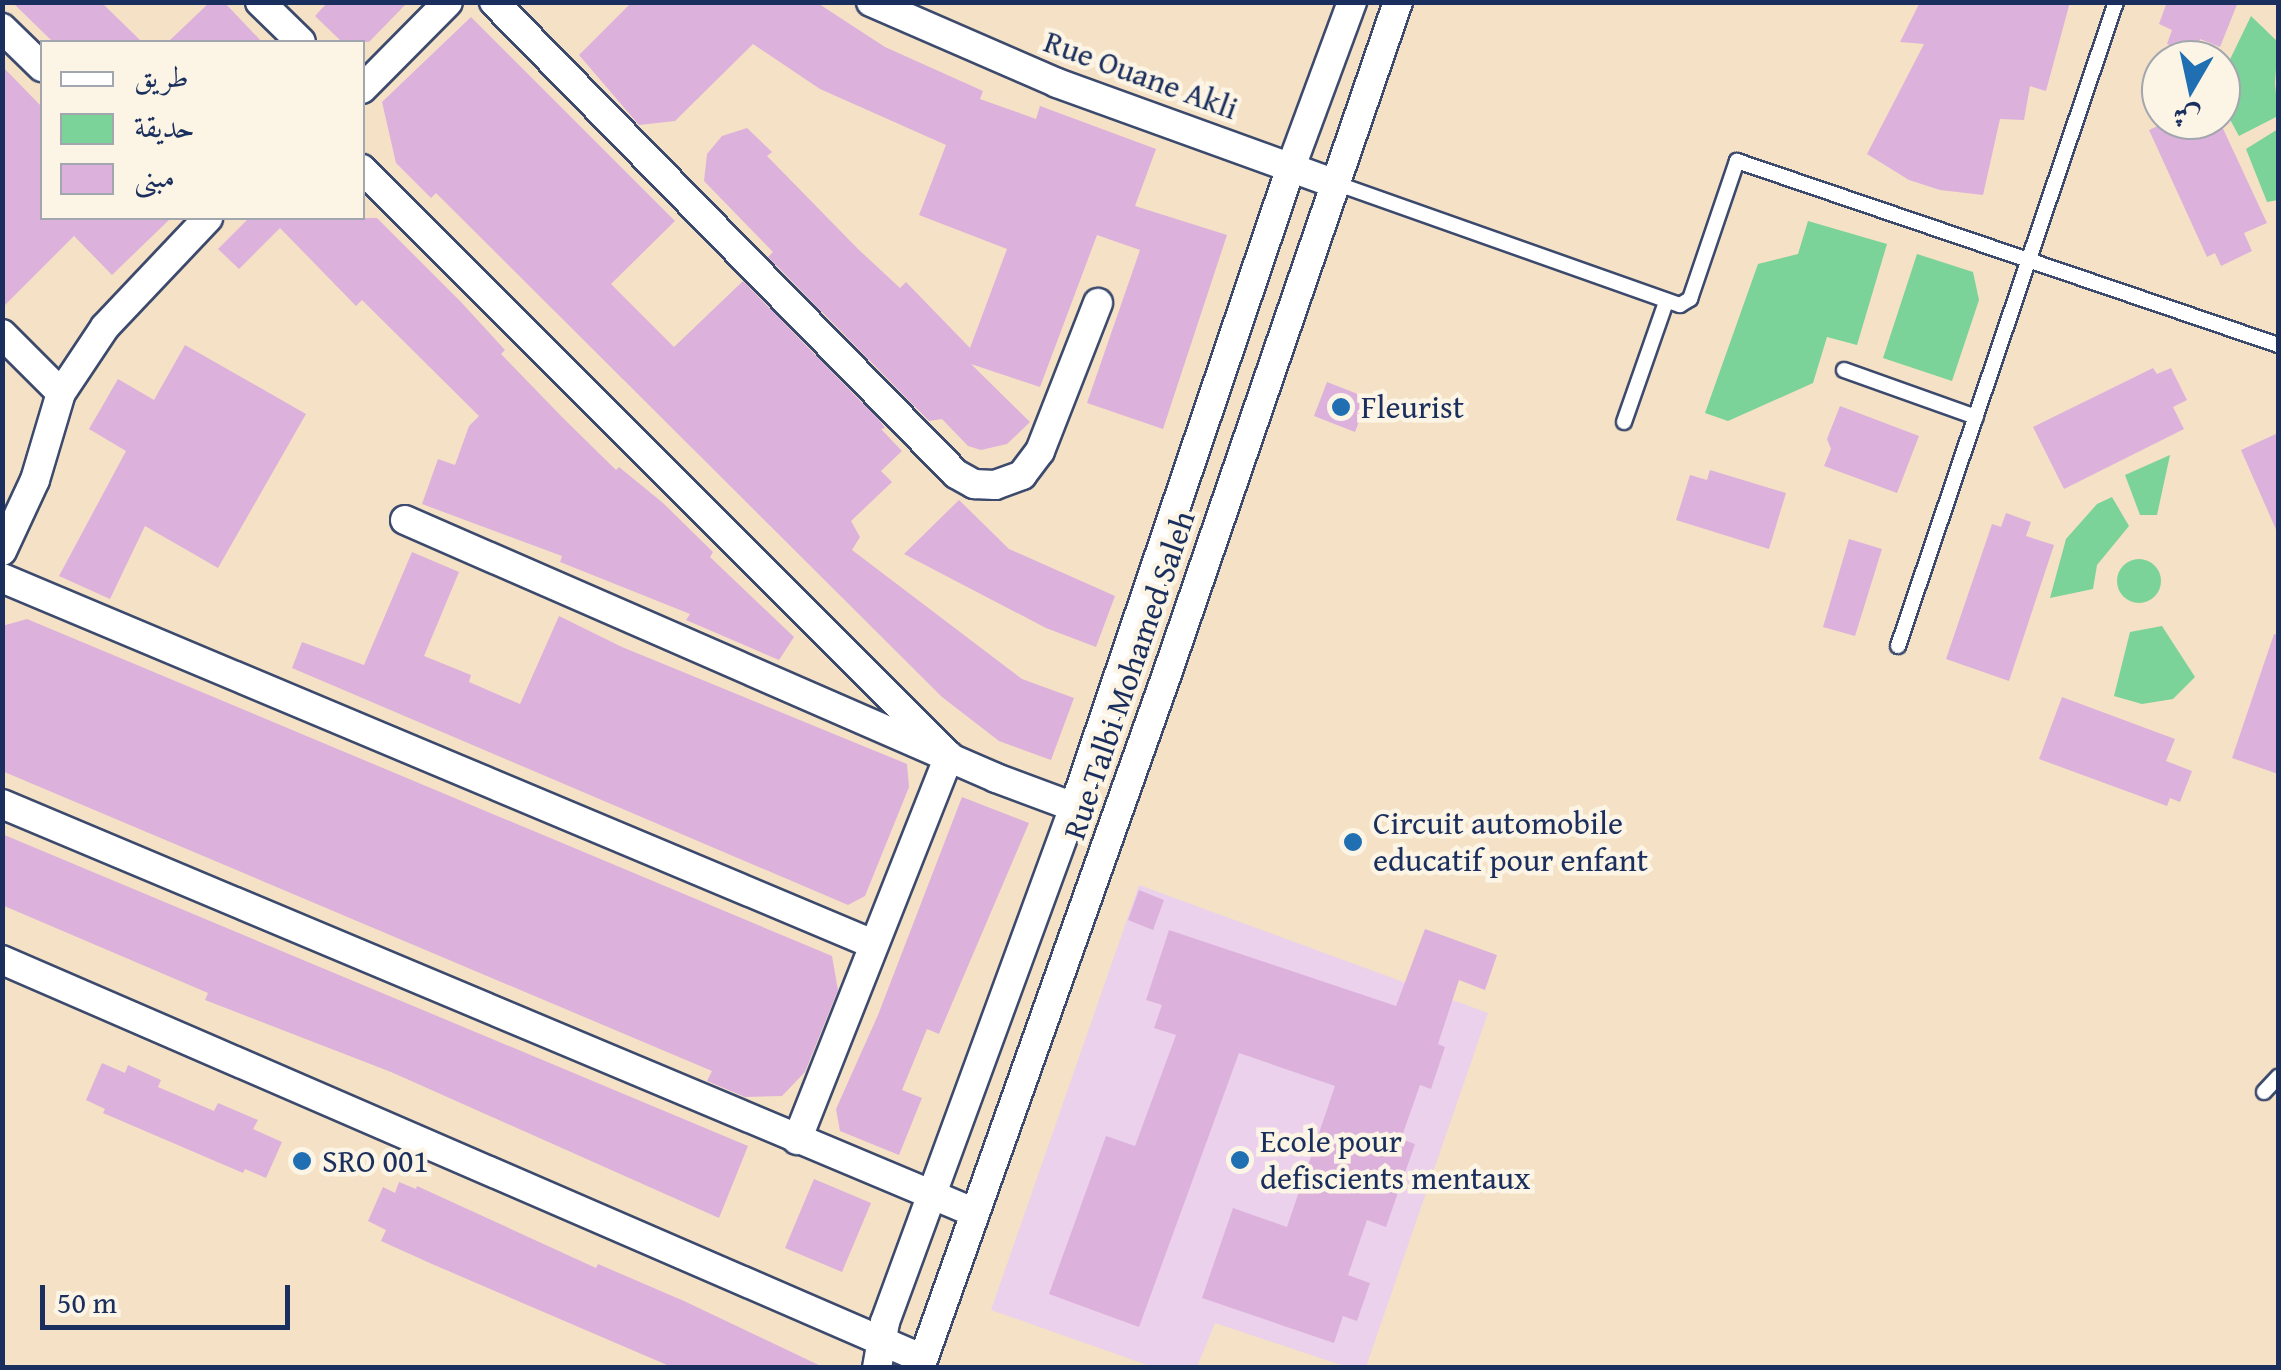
<!DOCTYPE html>
<meta charset="utf-8">
<style>
body{margin:0}
#map{position:relative;width:2281px;height:1370px;overflow:hidden;background:#f5e1c5;font-family:"Gentium Book Plus",Amiri,serif}
div>[style]{position:absolute}
.built>*{inset:0;background:#ebd1eb}
.green>*{inset:0;background:#7bd399}
.round{border-radius:50%}
.building>*{inset:0;background:#dcb2dc}
.roads{filter:drop-shadow(2px 0 #3c4a6d) drop-shadow(-2px 0 #3c4a6d) drop-shadow(0 2px #3c4a6d) drop-shadow(0 -2px #3c4a6d)}
.service>*{height:14px;margin:-7px;padding:0 7px;transform-origin:7px;border-radius:7px;background:#fff}
.minor>*{height:28px;margin:-14px;padding:0 14px;transform-origin:14px;border-radius:14px;background:#fff}
.dots>*{width:28px;height:28px;translate:-50% -50%;box-sizing:border-box;border:5px solid #fcf5e5;border-radius:50%}
span{translate:-50% -50%;white-space:nowrap;text-align:center;line-height:1.15;-webkit-text-stroke:9px #fcf5e5;paint-order:stroke}
.street-label{font-size:32px;color:#1b2f5e}
.poi-label{font-size:32px;color:#1b2f5e}
.left{translate:0 -50%;text-align:left}
.frame{position:absolute;inset:0;border:5px solid #1b2f5e;pointer-events:none}
.legend{position:absolute;left:40px;top:40px;width:325px;height:180px;box-sizing:border-box;background:#fcf5e5;border:2px solid #a2a6af;margin:0;padding:12px 18px;list-style:none;font-size:30px;color:#1b2f5e}
.legend li{display:flex;align-items:center;gap:20px;height:50px}
.legend b{width:50px;border:2px solid #a2a6af}
.north{position:absolute;left:2141px;top:40px;width:100px;height:100px;box-sizing:border-box;background:#fcf5e5;border:2px solid #a2a6af;border-radius:50%;rotate:189deg;font-size:28px;font-weight:700;line-height:40px;text-align:center;color:#1b2f5e}
.north::after{content:'';display:block;margin:auto;width:35px;height:45px;background:#1f6fb2;clip-path:polygon(50% 0,100% 100%,50% 72%,0 100%)}
.scale{position:absolute;left:40px;top:1285px;width:250px;height:45px;box-sizing:border-box;border:5px solid #1b2f5e;border-top:0;padding-left:12px;font-size:30px;line-height:35px;white-space:nowrap;color:#1b2f5e;-webkit-text-stroke:8px #fcf5e5;paint-order:stroke}
</style>
<div id="map">
<div class="built">
<i style="clip-path:polygon(1139px 885px,1488px 1013px,1366px 1367px,1347px 1367px,1215px 1323px,1197px 1367px,1153px 1367px,991px 1310px)"></i>
</div>
<div class="green">
<i style="clip-path:polygon(2251px 16px,2278px 42px,2275px 83px,2278px 116px,2239px 136px,2221px 103px,2221px 78px)"></i>
<i style="clip-path:polygon(2278px 129px,2278px 200px,2267px 202px,2246px 149px)"></i>
<i style="clip-path:polygon(1808px 221px,1887px 244px,1857px 345px,1827px 337px,1813px 383px,1728px 421px,1705px 413px,1758px 264px,1798px 254px)"></i>
<i style="clip-path:polygon(1917px 254px,1973px 272px,1979px 300px,1952px 381px,1883px 358px)"></i>
<i style="clip-path:polygon(2170px 455px,2157px 515px,2140px 515px,2125px 475px)"></i>
<i style="clip-path:polygon(2112px 497px,2129px 526px,2097px 565px,2093px 589px,2050px 598px,2066px 539px,2097px 504px)"></i>
<i class="round" style="left:2117px;top:559px;width:44px;height:44px"></i>
<i style="clip-path:polygon(2162px 626px,2195px 677px,2173px 699px,2142px 704px,2114px 696px,2130px 632px)"></i>
</div>
<div class="building">
<i style="clip-path:polygon(12px 2px,101px 2px,142px 42px,53px 42px)"></i>
<i style="clip-path:polygon(210px 2px,224px 2px,262px 42px,168px 42px)"></i>
<i style="clip-path:polygon(328px 2px,408px 2px,369px 42px,342px 42px,315px 16px)"></i>
<i style="clip-path:polygon(632px 2px,816px 2px,885px 47px,983px 91px,980px 99px,1036px 119px,1040px 106px,1156px 149px,1135px 206px,1227px 235px,1163px 429px,1087px 403px,1140px 250px,1097px 235px,1040px 387px,971px 364px,1030px 422px,1007px 444px,981px 450px,968px 446px,942px 419px,929px 421px,768px 257px,773px 252px,704px 181px,707px 154px,722px 136px,747px 128px,772px 152px,767px 156px,858px 249px,900px 288px,906px 282px,970px 348px,1007px 249px,919px 215px,946px 145px,820px 89px,753px 44px,675px 121px,639px 125px,579px 55px)"></i>
<i style="clip-path:polygon(1920px 2px,2070px 2px,2046px 91px,2030px 86px,2024px 120px,2000px 119px,1983px 195px,1940px 190px,1909px 180px,1867px 154px,1924px 44px,1900px 42px)"></i>
<i style="clip-path:polygon(2167px 2px,2238px 2px,2220px 47px,2200px 39px,2194px 54px,2167px 44px,2172px 30px,2159px 24px)"></i>
<i style="clip-path:polygon(471px 17px,675px 221px,611px 284px,674px 347px,743px 281px,880px 421px,885px 428px,881px 429px,902px 451px,881px 471px,892px 482px,851px 521px,860px 537px,852px 550px,1022px 679px,1074px 698px,1051px 760px,999px 741px,942px 697px,436px 193px,431px 198px,396px 163px,382px 102px)"></i>
<i style="clip-path:polygon(2px 66px,42px 107px,42px 218px,171px 218px,112px 275px,74px 236px,2px 308px)"></i>
<i style="clip-path:polygon(2171px 120px,2219px 120px,2267px 223px,2244px 233px,2252px 251px,2221px 266px,2215px 253px,2207px 257px,2149px 130px)"></i>
<i style="clip-path:polygon(249px 218px,377px 218px,461px 302px,505px 350px,501px 354px,563px 418px,616px 470px,619px 467px,663px 503px,713px 552px,710px 557px,794px 637px,779px 660px,686px 620px,690px 614px,560px 562px,562px 556px,422px 504px,438px 459px,455px 465px,469px 426px,479px 416px,362px 300px,356px 306px,280px 228px,239px 269px,218px 249px)"></i>
<i style="clip-path:polygon(185px 345px,306px 414px,218px 568px,145px 526px,110px 599px,59px 576px,126px 451px,89px 429px,118px 379px,154px 400px)"></i>
<i style="clip-path:polygon(2153px 368px,2157px 374px,2171px 368px,2187px 400px,2173px 407px,2184px 429px,2064px 489px,2033px 427px)"></i>
<i style="clip-path:polygon(1327px 382px,1368px 398px,1355px 432px,1314px 416px)"></i>
<i style="clip-path:polygon(1840px 406px,1919px 436px,1897px 493px,1824px 466px,1831px 449px,1827px 439px)"></i>
<i style="clip-path:polygon(2278px 433px,2278px 534px,2241px 450px)"></i>
<i style="clip-path:polygon(1710px 470px,1786px 493px,1769px 549px,1676px 520px,1690px 475px,1707px 480px)"></i>
<i style="clip-path:polygon(959px 500px,1009px 549px,1115px 596px,1096px 647px,1046px 628px,904px 554px)"></i>
<i style="clip-path:polygon(2006px 513px,2031px 522px,2026px 536px,2054px 545px,2009px 681px,1946px 659px,1992px 524px,2001px 527px)"></i>
<i style="clip-path:polygon(1849px 539px,1882px 549px,1855px 636px,1823px 627px)"></i>
<i style="clip-path:polygon(412px 552px,459px 572px,424px 656px,471px 675px,469px 682px,520px 704px,559px 616px,622px 647px,907px 764px,909px 787px,865px 896px,848px 905px,292px 668px,302px 642px,364px 665px)"></i>
<i style="clip-path:polygon(27px 619px,832px 956px,838px 990px,805px 1072px,782px 1096px,745px 1097px,707px 1081px,712px 1071px,2px 771px,2px 626px)"></i>
<i style="clip-path:polygon(2274px 634px,2278px 635px,2278px 774px,2232px 758px)"></i>
<i style="clip-path:polygon(2062px 697px,2175px 739px,2166px 761px,2192px 771px,2180px 802px,2170px 798px,2167px 806px,2039px 759px)"></i>
<i style="clip-path:polygon(962px 797px,1029px 823px,939px 1034px,927px 1029px,902px 1090px,922px 1098px,899px 1155px,840px 1131px,836px 1109px,878px 1015px)"></i>
<i style="clip-path:polygon(2px 834px,748px 1146px,719px 1218px,391px 1072px,205px 1000px,208px 993px,2px 905px)"></i>
<i style="clip-path:polygon(1139px 890px,1164px 900px,1153px 930px,1128px 920px)"></i>
<i style="clip-path:polygon(1425px 929px,1497px 955px,1485px 990px,1459px 980px,1438px 1044px,1445px 1047px,1431px 1089px,1420px 1085px,1401px 1139px,1415px 1144px,1386px 1227px,1367px 1220px,1348px 1275px,1370px 1283px,1357px 1321px,1343px 1316px,1334px 1343px,1202px 1298px,1233px 1208px,1287px 1227px,1335px 1086px,1239px 1053px,1139px 1327px,1049px 1294px,1106px 1136px,1135px 1146px,1176px 1035px,1154px 1028px,1162px 1005px,1146px 1000px,1169px 930px,1396px 1006px)"></i>
<i style="clip-path:polygon(102px 1063px,125px 1073px,128px 1065px,161px 1080px,158px 1087px,214px 1111px,218px 1103px,258px 1120px,253px 1129px,282px 1142px,266px 1178px,245px 1169px,243px 1173px,103px 1113px,105px 1109px,86px 1100px)"></i>
<i style="clip-path:polygon(814px 1179px,871px 1203px,842px 1272px,785px 1248px)"></i>
<i style="clip-path:polygon(399px 1182px,416px 1189px,417px 1186px,596px 1268px,598px 1264px,684px 1301px,825px 1368px,674px 1368px,432px 1264px,381px 1241px,386px 1230px,368px 1221px,383px 1187px,395px 1193px)"></i>
</div>
<div class="roads">
<div class="service">
<i style="left:1335px;top:183px;width:366px;rotate:19.5deg"></i>
<i style="left:1680px;top:305px;width:12px;rotate:-31deg"></i>
<i style="left:1690px;top:299px;width:146px;rotate:-71.2deg"></i>
<i style="left:1737px;top:161px;width:571px;rotate:18.78deg"></i>
<i style="left:1844px;top:370px;width:140px;rotate:19.6deg"></i>
<i style="left:1624px;top:422px;width:127px;rotate:-70.7deg"></i>
<i style="left:1898px;top:646px;width:680px;rotate:-71.3deg"></i>
<i style="left:2264px;top:1092px;width:21px;rotate:-47deg"></i>
</div>
<div class="minor">
<i style="left:260px;top:2px;width:57px;rotate:44.3deg"></i>
<i style="left:494px;top:2px;width:660px;rotate:45.61deg"></i>
<i style="left:956px;top:474px;width:21px;rotate:29deg"></i>
<i style="left:974px;top:484px;width:21px;rotate:3deg"></i>
<i style="left:995px;top:485px;width:29px;rotate:-20deg"></i>
<i style="left:1022px;top:475px;width:30px;rotate:-53deg"></i>
<i style="left:1040px;top:451px;width:159px;rotate:-68.6deg"></i>
<i style="left:871px;top:2px;width:203px;rotate:23.5deg"></i>
<i style="left:1057px;top:83px;width:294px;rotate:19.9deg"></i>
<i style="left:2px;top:28px;width:56px;rotate:44.3deg"></i>
<i style="left:362px;top:89px;width:122px;rotate:-45.3deg"></i>
<i style="left:362px;top:169px;width:830px;rotate:45deg"></i>
<i style="left:949px;top:756px;width:413px;rotate:111.6deg"></i>
<i style="left:2px;top:334px;width:83px;rotate:45deg"></i>
<i style="left:405px;top:520px;width:645px;rotate:23.58deg"></i>
<i style="left:996px;top:778px;width:83px;rotate:20.4deg"></i>
<i style="left:2px;top:551px;width:78px;rotate:-65.1deg"></i>
<i style="left:35px;top:480px;width:91px;rotate:-73.4deg"></i>
<i style="left:61px;top:393px;width:79px;rotate:-56.3deg"></i>
<i style="left:105px;top:327px;width:150px;rotate:-46.6deg"></i>
<i style="left:2px;top:578px;width:945px;rotate:22.79deg"></i>
<i style="left:2px;top:804px;width:1053px;rotate:22.79deg"></i>
<i style="left:2px;top:960px;width:1001px;rotate:23.42deg"></i>
<i style="left:877px;top:1368px;width:47px;rotate:-80.1deg"></i>
<i style="left:885px;top:1322px;width:549px;rotate:-69.85deg"></i>
<i style="left:1074px;top:807px;width:676px;rotate:-71.27deg"></i>
<i style="left:1291px;top:167px;width:176px;rotate:-69.7deg"></i>
<i style="left:920px;top:1368px;width:740px;rotate:-70.41deg"></i>
<i style="left:1168px;top:671px;width:707px;rotate:-71.03deg"></i>
</div>
</div>
<div class="dots">
<i style="left:1341px;top:407px;background:#1f6fb2"></i>
<i style="left:1353px;top:842px;background:#1f6fb2"></i>
<i style="left:1240px;top:1160px;background:#1f6fb2"></i>
<i style="left:302px;top:1161px;background:#1f6fb2"></i>
</div>
<div class="street-label">
<span style="left:1141px;top:75px;rotate:20deg">Rue Ouane Akli</span>
<span style="left:1129px;top:675px;rotate:-71deg">Rue Talbi Mohamed Saleh</span>
</div>
<div class="poi-label">
<span class="left" style="left:1361px;top:407px">Fleurist</span>
<span class="left" style="left:1373px;top:842px">Circuit automobile<br>educatif pour enfant</span>
<span class="left" style="left:1260px;top:1160px">Ecole pour<br>defiscients mentaux</span>
<span class="left" style="left:322px;top:1161px">SRO 001</span>
</div>
<div class="frame"></div>
<ul class="legend">
<li><b style="height:12px;background:#fff"></b>طريق</li>
<li><b style="height:28px;background:#7bd399"></b>حديقة</li>
<li><b style="height:28px;background:#dcb2dc"></b>مبنى</li>
</ul>
<div class="north">ش</div>
<div class="scale">50 m</div>
</div>
